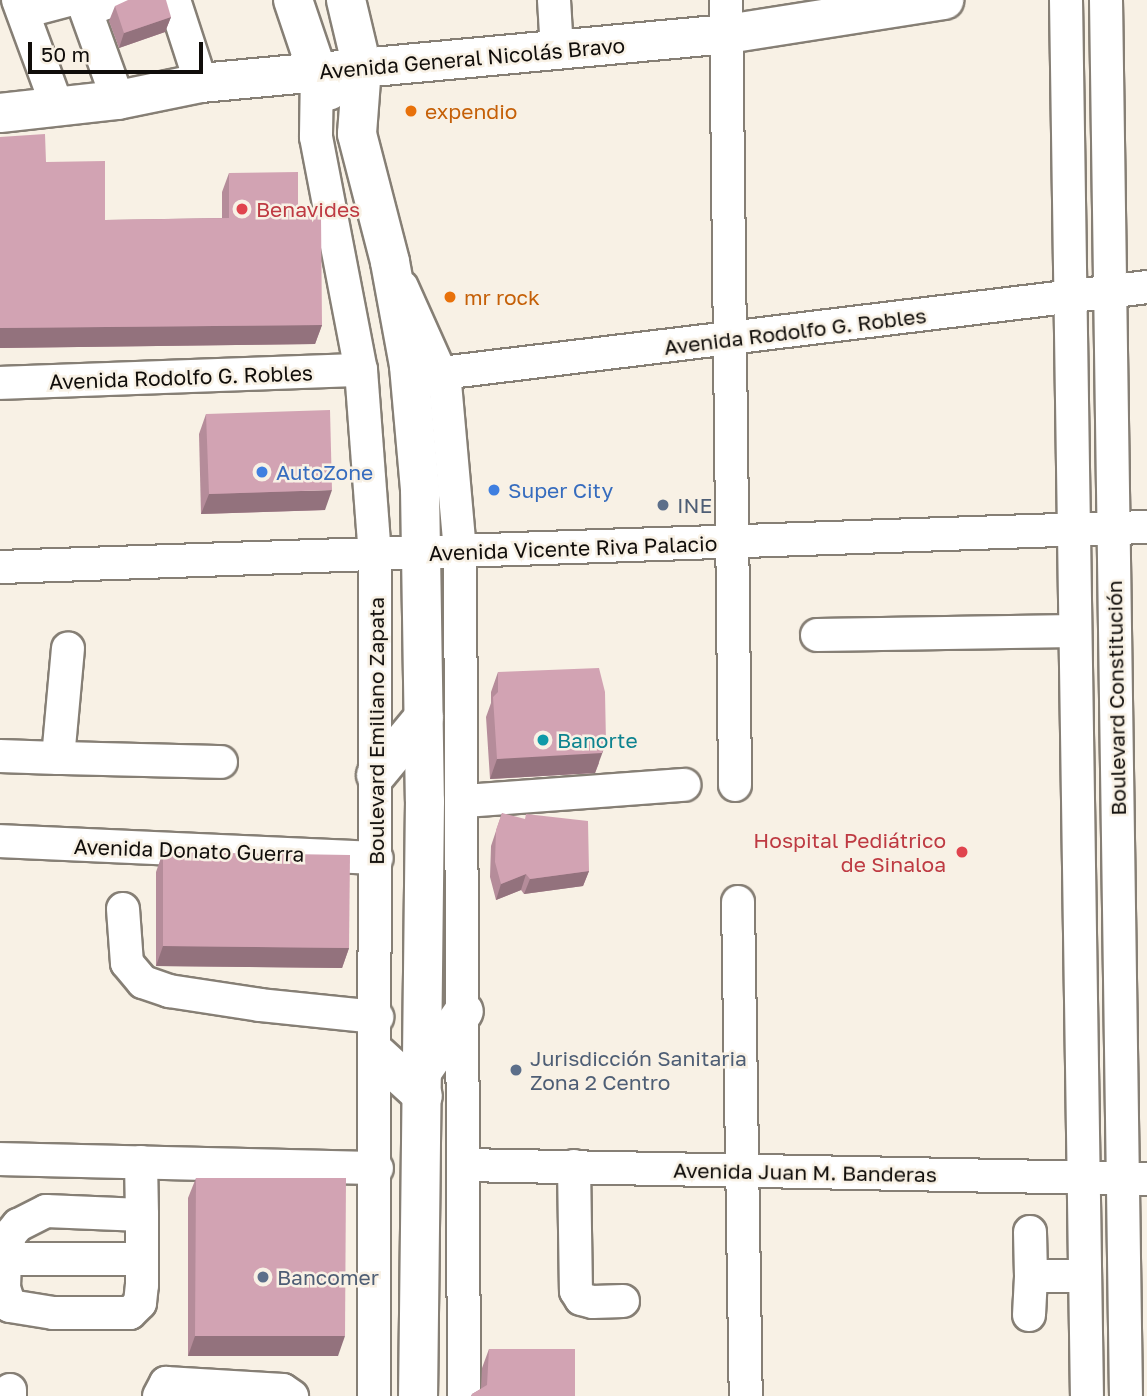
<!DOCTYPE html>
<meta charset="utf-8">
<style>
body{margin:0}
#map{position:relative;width:1147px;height:1396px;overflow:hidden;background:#f8f1e5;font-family:"Golos Text",sans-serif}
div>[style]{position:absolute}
.roads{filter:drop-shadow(2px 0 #867f75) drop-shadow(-2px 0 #867f75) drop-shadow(0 2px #867f75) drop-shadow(0 -2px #867f75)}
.minor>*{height:32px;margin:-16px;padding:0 16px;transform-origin:16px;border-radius:16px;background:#fff}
.major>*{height:38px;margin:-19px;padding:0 19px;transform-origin:19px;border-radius:19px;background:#fff}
.wall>*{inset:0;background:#b58c9a}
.shaded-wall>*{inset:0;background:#93727d}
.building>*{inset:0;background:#d2a3b3}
.dots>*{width:19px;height:19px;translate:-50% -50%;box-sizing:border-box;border:4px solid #f8f1e5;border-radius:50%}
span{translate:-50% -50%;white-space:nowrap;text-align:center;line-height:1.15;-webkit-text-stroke:5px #f8f1e5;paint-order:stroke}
.street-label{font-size:21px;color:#100d0a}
.food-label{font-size:21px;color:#c56008}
.left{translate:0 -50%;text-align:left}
.health-label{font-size:21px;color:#be3a42}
.right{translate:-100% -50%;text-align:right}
.shop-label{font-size:21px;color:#366cbe}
.service-label{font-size:21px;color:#4e5e75}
.culture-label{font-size:21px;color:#0d838f}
.scale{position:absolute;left:28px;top:42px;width:175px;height:32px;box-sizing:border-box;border:4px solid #100d0a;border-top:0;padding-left:9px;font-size:21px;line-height:24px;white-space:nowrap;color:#100d0a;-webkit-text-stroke:5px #f8f1e5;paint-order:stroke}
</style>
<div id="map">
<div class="roads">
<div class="minor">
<i style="left:18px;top:0;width:113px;rotate:69.8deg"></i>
<i style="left:82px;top:0;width:106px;rotate:70.2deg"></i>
<i style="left:90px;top:0;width:11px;rotate:27deg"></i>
<i style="left:100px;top:5px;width:17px;rotate:-17deg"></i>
<i style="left:174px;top:0;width:87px;rotate:72deg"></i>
<i style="left:554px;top:0;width:51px;rotate:86.6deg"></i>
<i style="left:726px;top:0;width:785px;rotate:89.34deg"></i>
<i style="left:1066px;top:0;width:1396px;rotate:89.14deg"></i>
<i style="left:1106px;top:0;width:1396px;rotate:89.18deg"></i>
<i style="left:23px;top:12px;width:47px;rotate:-14.9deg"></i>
<i style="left:317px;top:71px;width:66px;rotate:90.9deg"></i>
<i style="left:316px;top:137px;width:237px;rotate:79.1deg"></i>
<i style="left:361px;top:370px;width:189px;rotate:85.7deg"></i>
<i style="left:375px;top:558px;width:838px;rotate:90.07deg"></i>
<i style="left:402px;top:287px;width:105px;rotate:65.9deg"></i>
<i style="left:445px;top:383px;width:168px;rotate:84.9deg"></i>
<i style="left:460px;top:550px;width:846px;rotate:89.73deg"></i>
<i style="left:442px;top:373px;width:710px;rotate:-6.95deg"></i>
<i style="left:0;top:383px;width:361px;rotate:-2.1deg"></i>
<i style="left:0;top:567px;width:1148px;rotate:-2deg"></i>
<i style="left:817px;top:635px;width:258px;rotate:-0.9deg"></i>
<i style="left:0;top:756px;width:58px;rotate:2deg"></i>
<i style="left:58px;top:758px;width:110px;rotate:-84.8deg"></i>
<i style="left:58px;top:758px;width:163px;rotate:1.4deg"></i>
<i style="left:464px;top:801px;width:221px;rotate:-4.2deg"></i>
<i style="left:0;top:841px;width:377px;rotate:2.6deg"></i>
<i style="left:738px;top:902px;width:494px;rotate:89.1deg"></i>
<i style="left:123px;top:909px;width:54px;rotate:85.8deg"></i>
<i style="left:127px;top:963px;width:25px;rotate:50deg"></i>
<i style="left:143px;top:982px;width:28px;rotate:19deg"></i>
<i style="left:169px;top:991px;width:92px;rotate:8.7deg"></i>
<i style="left:260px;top:1005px;width:118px;rotate:5.9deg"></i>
<i style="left:0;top:1159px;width:377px;rotate:1.4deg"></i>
<i style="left:141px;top:1162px;width:53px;rotate:88.9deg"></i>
<i style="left:142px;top:1215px;width:96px;rotate:-177.6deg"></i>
<i style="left:46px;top:1211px;width:31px;rotate:153deg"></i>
<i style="left:18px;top:1225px;width:13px;rotate:129deg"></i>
<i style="left:10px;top:1235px;width:25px;rotate:102deg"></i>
<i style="left:5px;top:1259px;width:29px;rotate:92deg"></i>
<i style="left:4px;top:1288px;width:19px;rotate:72deg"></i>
<i style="left:10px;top:1306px;width:44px;rotate:9.2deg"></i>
<i style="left:53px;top:1313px;width:77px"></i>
<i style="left:130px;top:1313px;width:14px;rotate:-45deg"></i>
<i style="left:140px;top:1303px;width:18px;rotate:-84deg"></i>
<i style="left:142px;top:1285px;width:70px;rotate:-90deg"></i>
<i style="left:464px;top:1165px;width:683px;rotate:1.17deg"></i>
<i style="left:574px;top:1166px;width:125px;rotate:89.1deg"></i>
<i style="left:576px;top:1291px;width:9px;rotate:58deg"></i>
<i style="left:581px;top:1299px;width:12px;rotate:14deg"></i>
<i style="left:593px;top:1302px;width:30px;rotate:-2deg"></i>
<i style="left:1030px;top:1232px;width:44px;rotate:88.7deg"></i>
<i style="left:5px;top:1259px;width:137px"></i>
<i style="left:1029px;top:1315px;width:39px;rotate:-87deg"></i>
<i style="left:1031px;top:1276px;width:54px"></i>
<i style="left:10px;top:1396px;width:6px;rotate:-90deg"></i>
<i style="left:159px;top:1396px;width:15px;rotate:-62deg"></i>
<i style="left:166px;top:1383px;width:117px;rotate:3.4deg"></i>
<i style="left:283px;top:1390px;width:11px;rotate:34deg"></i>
</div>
<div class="major">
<i style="left:293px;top:0;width:75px;rotate:71.3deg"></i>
<i style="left:317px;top:71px;width:23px;rotate:59deg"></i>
<i style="left:346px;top:0;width:69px;rotate:76.6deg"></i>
<i style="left:362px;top:67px;width:67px;rotate:94.3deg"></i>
<i style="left:357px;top:134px;width:132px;rotate:75.5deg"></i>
<i style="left:390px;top:262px;width:106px;rotate:79.6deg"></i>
<i style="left:409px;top:366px;width:123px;rotate:84.9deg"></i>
<i style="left:420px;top:489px;width:312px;rotate:89.1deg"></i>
<i style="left:425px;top:801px;width:595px;rotate:90.67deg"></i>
<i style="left:0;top:113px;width:119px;rotate:-6.3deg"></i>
<i style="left:118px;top:100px;width:85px;rotate:-11.6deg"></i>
<i style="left:201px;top:83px;width:528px;rotate:-5.32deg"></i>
<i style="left:727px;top:34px;width:220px;rotate:-8.9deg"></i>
<i style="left:376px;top:775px;width:75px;rotate:-50.4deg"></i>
<i style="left:377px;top:1054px;width:62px;rotate:42.4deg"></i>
<i style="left:424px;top:1069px;width:70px;rotate:-55.4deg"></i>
</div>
</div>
<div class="wall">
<i style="clip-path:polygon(115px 6px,171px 17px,165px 32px,119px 48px,109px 21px)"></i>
<i style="clip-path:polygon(0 137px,46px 162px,105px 220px,222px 218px,222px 192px,229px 173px,298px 216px,322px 325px,315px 344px,0 348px)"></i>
<i style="clip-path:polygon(206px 414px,325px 510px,201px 514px,199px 434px)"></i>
<i style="clip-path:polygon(498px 672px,599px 763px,595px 773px,490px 779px,486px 717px,491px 703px,491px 692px)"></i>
<i style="clip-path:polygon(502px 813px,589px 871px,583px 886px,524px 894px,521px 890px,496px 900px,490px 877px,491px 846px)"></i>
<i style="clip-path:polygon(163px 852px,349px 948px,342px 968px,156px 966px,156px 872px)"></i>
<i style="clip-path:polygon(196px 1178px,338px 1356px,188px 1356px,188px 1198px)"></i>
<i style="clip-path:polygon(489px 1349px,575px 1396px,471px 1396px,472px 1394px,481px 1389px,482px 1368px)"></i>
</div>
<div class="shaded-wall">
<i style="clip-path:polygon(171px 17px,165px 32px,119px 48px,124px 33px)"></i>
<i style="clip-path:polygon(322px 325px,315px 344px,0 348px,0 328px)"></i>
<i style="clip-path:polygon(332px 490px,325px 510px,201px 514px,209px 494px)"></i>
<i style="clip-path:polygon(606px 743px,595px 773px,490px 779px,497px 759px)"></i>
<i style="clip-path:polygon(589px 871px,583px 886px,524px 894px,530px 879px)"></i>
<i style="clip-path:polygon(526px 874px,521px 890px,496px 900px,501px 884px)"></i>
<i style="clip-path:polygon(163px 946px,349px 948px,342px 968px,156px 966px)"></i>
<i style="clip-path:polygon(195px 1336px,345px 1336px,338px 1356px,188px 1356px)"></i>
</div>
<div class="building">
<i style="clip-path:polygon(128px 0,166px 0,171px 17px,124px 33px,115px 6px)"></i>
<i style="clip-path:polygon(45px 134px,46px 162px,105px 161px,105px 220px,229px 218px,229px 173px,298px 172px,298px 216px,321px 215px,322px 325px,0 328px,0 137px)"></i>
<i style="clip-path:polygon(330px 410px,332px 490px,209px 494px,206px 414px)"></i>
<i style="clip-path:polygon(599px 668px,605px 692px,606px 743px,602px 753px,497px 759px,493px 697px,498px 692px,498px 672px)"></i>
<i style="clip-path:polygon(502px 813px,525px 819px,526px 814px,588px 821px,589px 871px,530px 879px,526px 874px,501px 884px,495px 862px,496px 830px)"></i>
<i style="clip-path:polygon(163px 852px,350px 855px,349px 948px,163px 946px)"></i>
<i style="clip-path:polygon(196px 1178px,346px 1178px,345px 1336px,195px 1336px)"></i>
<i style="clip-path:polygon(489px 1349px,575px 1349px,575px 1396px,472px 1396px,472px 1394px,487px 1385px)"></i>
</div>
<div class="dots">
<i style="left:411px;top:111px;background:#e8710a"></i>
<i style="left:242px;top:209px;background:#e0444e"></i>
<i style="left:450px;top:297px;background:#e8710a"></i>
<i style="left:262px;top:472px;background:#3f7fe0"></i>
<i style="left:494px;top:490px;background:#3f7fe0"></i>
<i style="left:663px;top:505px;background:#5c6f8a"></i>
<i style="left:543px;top:740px;background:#0f9aa8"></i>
<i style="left:962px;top:852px;background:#e0444e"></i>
<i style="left:516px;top:1070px;background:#5c6f8a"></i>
<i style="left:263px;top:1277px;background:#5c6f8a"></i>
</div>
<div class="street-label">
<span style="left:472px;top:58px;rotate:-5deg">Avenida General Nicolás Bravo</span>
<span style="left:795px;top:331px;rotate:-7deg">Avenida Rodolfo G. Robles</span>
<span style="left:181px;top:377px;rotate:-2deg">Avenida Rodolfo G. Robles</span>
<span style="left:573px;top:548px;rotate:-2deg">Avenida Vicente Riva Palacio</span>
<span style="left:1116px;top:698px;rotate:-91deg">Boulevard Constitución</span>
<span style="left:376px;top:731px;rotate:-90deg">Boulevard Emiliano Zapata</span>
<span style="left:189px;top:850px;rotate:2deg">Avenida Donato Guerra</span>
<span style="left:805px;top:1172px;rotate:1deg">Avenida Juan M. Banderas</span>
</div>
<div class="food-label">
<span class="left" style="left:425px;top:111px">expendio</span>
<span class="left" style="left:464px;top:297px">mr rock</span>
</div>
<div class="health-label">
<span class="left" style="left:256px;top:209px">Benavides</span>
<span class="right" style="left:946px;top:852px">Hospital Pediátrico<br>de Sinaloa</span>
</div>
<div class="shop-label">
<span class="left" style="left:276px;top:472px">AutoZone</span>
<span class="left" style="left:508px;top:490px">Super City</span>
</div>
<div class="service-label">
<span class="left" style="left:677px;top:505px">INE</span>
<span class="left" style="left:530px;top:1070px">Jurisdicción Sanitaria<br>Zona 2 Centro</span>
<span class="left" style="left:277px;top:1277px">Bancomer</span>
</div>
<div class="culture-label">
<span class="left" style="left:557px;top:740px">Banorte</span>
</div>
<div class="scale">50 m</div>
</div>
